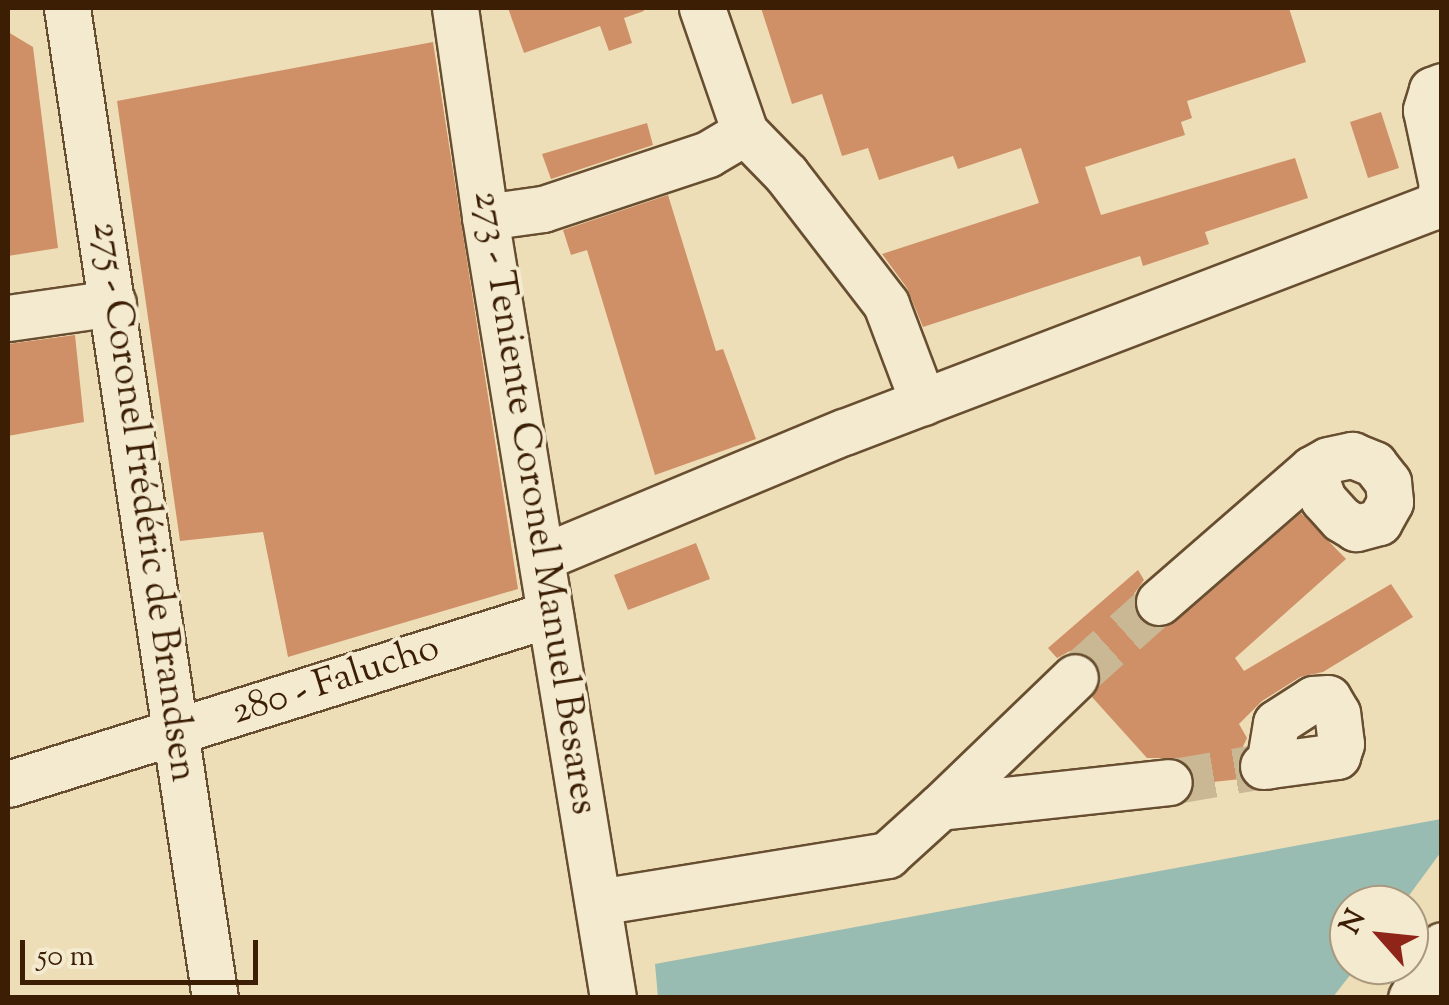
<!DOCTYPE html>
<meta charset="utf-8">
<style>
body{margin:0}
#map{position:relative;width:1449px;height:1005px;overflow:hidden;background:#eddeb7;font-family:"Sorts Mill Goudy",serif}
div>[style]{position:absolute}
.water>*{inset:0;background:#99bcb2}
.building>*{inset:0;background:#cf9068}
.minor-tunnel>*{height:45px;margin-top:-22.5px;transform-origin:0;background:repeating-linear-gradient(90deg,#c9b893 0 45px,transparent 0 67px)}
.roads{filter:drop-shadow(2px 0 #684e30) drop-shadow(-2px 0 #684e30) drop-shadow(0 2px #684e30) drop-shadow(0 -2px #684e30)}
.minor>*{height:45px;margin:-22.5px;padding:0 22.5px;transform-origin:22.5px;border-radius:22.5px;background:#f3ead0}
span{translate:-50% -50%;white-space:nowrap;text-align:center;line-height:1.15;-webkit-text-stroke:8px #f3ead0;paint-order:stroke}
.street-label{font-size:38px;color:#3b1e03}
.frame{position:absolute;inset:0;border:10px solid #3b1e03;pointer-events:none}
.north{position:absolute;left:1329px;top:885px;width:100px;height:100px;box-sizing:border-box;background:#f3ead0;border:2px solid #a9987e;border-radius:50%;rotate:297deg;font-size:28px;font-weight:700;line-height:40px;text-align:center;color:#3b1e03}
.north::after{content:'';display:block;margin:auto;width:35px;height:45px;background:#8f2418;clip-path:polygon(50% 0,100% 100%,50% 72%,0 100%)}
.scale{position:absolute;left:20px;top:940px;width:238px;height:45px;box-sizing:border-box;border:5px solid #3b1e03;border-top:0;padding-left:12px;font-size:30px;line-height:35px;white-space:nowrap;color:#3b1e03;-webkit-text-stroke:8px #f3ead0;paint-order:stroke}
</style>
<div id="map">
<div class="water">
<i style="clip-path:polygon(1441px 819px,1441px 852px,1402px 905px,1349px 905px,1349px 965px,1358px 965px,1333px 997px,658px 997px,655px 964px)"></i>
</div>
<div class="building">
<i style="clip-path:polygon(508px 8px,643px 8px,644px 11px,624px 18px,632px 43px,609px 51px,600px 26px,524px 53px)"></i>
<i style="clip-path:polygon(761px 8px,1289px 8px,1306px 62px,1187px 101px,1192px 118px,1181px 122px,1185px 135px,1085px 167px,1101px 215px,1295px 158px,1308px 198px,1205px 232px,1209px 244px,1143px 266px,1140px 256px,923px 327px,907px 288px,882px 254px,1039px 203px,1021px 148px,958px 169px,953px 156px,879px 180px,868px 148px,842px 156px,822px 94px,792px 104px)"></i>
<i style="clip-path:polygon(8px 32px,33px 47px,58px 248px,8px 256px)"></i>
<i style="clip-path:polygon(433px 42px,518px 589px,288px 657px,263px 532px,180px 541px,117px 101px)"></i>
<i style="clip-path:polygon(1381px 112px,1399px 168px,1368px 178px,1350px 122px)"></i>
<i style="clip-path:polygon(647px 123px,653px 145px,551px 179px,542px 154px)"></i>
<i style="clip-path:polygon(668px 195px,716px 351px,723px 349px,756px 439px,655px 475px,587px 250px,571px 255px,563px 230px)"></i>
<i style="clip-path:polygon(75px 335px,84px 422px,8px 436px,8px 344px)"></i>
<i style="clip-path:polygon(1301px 513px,1346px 559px,1235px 658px,1244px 671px,1391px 584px,1413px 617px,1323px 672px,1300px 677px,1262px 701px,1239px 724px,1247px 738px,1238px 757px,1241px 779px,1194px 784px,1190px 766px,1179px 758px,1147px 758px,1092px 697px,1100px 683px,1093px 658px,1070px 651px,1057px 658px,1048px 648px,1138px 570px,1144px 580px,1134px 594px,1139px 618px,1151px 627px,1175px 622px)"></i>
<i style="clip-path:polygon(696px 543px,710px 579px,628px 610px,614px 575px)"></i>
</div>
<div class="minor-tunnel">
<i style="left:1075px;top:677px;width:113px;rotate:-41.8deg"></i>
<i style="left:1169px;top:782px;width:95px;rotate:-9.7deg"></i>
</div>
<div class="roads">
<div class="minor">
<i style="left:67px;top:8px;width:1001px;rotate:81.5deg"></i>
<i style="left:455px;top:8px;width:211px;rotate:81.8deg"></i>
<i style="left:485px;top:217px;width:791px;rotate:80.69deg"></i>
<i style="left:702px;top:8px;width:131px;rotate:70.9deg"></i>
<i style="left:745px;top:132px;width:59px;rotate:45.7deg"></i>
<i style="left:786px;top:174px;width:164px;rotate:52.4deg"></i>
<i style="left:886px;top:304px;width:105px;rotate:69.3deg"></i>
<i style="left:1442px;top:86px;width:11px;rotate:158deg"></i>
<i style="left:1432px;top:90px;width:21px;rotate:107deg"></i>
<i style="left:1426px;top:110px;width:77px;rotate:78deg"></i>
<i style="left:485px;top:217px;width:59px;rotate:-7.9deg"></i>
<i style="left:543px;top:209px;width:174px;rotate:-18.4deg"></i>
<i style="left:708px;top:154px;width:43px;rotate:-30.7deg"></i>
<i style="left:8px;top:318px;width:106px;rotate:-8.1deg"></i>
<i style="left:543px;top:557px;width:326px;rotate:-22.6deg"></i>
<i style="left:844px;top:432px;width:630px;rotate:-20.94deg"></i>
<i style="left:1432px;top:207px;width:11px;rotate:-49deg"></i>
<i style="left:1439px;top:199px;width:12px;rotate:-76deg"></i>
<i style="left:1159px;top:602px;width:203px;rotate:-41deg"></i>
<i style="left:1312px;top:469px;width:18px;rotate:-29deg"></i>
<i style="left:1328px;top:460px;width:25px;rotate:-12deg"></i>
<i style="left:1352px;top:455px;width:24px;rotate:22deg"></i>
<i style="left:1374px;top:464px;width:23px;rotate:52deg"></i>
<i style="left:1388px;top:482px;width:20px;rotate:84deg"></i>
<i style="left:1390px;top:502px;width:23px;rotate:119deg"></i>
<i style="left:1379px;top:522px;width:24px;rotate:165deg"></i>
<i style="left:1356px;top:528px;width:17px;rotate:-149deg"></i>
<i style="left:1341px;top:519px;width:27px;rotate:-132deg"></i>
<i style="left:1323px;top:499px;width:32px;rotate:-110deg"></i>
<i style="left:1263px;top:766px;width:75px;rotate:-7.7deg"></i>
<i style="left:1337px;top:756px;width:13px;rotate:-72deg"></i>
<i style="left:1341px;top:744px;width:31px;rotate:-97deg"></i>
<i style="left:1337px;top:713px;width:17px;rotate:-121deg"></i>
<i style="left:1328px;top:698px;width:15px;rotate:176deg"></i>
<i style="left:1313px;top:699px;width:44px;rotate:147deg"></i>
<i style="left:1276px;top:723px;width:43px;rotate:99.5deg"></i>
<i style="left:8px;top:784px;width:568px;rotate:-17.41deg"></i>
<i style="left:940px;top:807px;width:187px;rotate:-43.9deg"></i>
<i style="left:598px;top:902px;width:293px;rotate:-9.2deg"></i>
<i style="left:887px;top:855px;width:72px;rotate:-42.2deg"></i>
<i style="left:940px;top:807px;width:230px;rotate:-6.2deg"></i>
<i style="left:1411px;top:998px;width:61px;rotate:-59.7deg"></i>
</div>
</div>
<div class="street-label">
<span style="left:142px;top:502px;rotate:82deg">275 - Coronel Frédéric de Brandsen</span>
<span style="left:533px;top:503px;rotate:81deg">273 - Teniente Coronel Manuel Besares</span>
<span style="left:336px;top:682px;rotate:-18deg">280 - Falucho</span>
</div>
<div class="frame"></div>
<div class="north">N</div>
<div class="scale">50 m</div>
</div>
